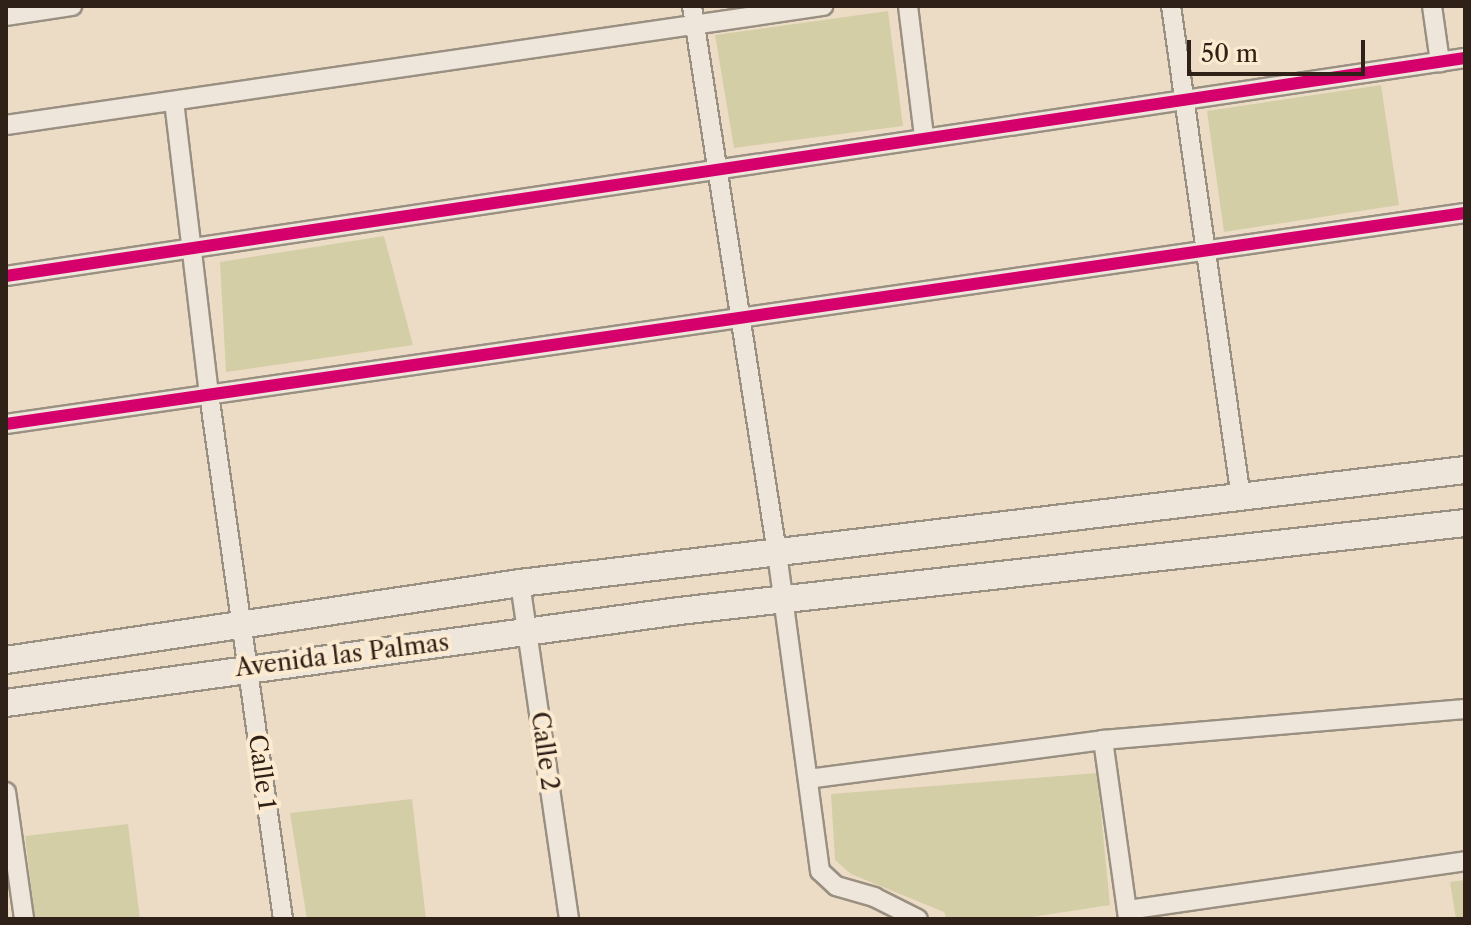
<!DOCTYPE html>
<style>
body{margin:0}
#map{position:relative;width:1471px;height:925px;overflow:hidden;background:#ecdcc6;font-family:"Libre Caslon Text",serif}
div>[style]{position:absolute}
.green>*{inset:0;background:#d4cea7}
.roads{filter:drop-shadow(2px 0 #9a9082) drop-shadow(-2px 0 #9a9082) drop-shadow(0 2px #9a9082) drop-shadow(0 -2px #9a9082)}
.street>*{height:18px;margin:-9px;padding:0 9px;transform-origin:9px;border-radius:9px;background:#eee6da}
.secondary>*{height:26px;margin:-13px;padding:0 13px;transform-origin:13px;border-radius:13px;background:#eee6da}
.cycleway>*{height:12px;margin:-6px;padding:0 6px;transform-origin:6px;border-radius:6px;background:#d6006c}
span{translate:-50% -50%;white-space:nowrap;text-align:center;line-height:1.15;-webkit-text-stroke:8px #fcebd0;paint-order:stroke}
.street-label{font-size:24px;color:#2f2018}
.frame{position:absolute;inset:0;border:8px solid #2f2018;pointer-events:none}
.scale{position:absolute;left:1187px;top:40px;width:178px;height:36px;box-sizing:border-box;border:4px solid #2f2018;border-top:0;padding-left:10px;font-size:24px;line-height:28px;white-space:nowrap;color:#2f2018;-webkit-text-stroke:6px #fcebd0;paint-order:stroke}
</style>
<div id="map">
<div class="green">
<i style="clip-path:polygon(888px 11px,903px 126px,734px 148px,715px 35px)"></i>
<i style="clip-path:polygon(1381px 85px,1399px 205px,1224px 232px,1207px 111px)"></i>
<i style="clip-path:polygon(384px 236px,413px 345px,226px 372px,220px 262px)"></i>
<i style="clip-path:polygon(1097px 773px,1110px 905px,1019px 919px,947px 919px,944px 912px,851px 874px,835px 860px,831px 794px)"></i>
<i style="clip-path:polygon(412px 799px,426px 919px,307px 919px,290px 813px)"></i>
<i style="clip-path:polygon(128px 824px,140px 919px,35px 919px,25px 836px)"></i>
<i style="clip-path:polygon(1465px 880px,1465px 919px,1456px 919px,1450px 882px)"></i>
</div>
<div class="roads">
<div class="street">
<i style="left:692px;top:6px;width:554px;rotate:81.17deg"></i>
<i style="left:777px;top:553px;width:321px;rotate:82.3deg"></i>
<i style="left:820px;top:871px;width:22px;rotate:43deg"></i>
<i style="left:836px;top:886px;width:40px;rotate:16deg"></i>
<i style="left:874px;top:897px;width:49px;rotate:26.6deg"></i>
<i style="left:908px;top:6px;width:131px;rotate:83deg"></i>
<i style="left:1171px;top:6px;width:496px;rotate:81.9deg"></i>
<i style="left:1432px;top:6px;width:57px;rotate:81.9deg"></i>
<i style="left:6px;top:16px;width:67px;rotate:-8.6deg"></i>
<i style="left:174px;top:101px;width:295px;rotate:83.2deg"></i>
<i style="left:209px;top:394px;width:530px;rotate:81.98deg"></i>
<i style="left:6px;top:125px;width:826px;rotate:-8.29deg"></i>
<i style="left:6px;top:276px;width:1475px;rotate:-8.5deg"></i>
<i style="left:6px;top:424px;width:1474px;rotate:-8.23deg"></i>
<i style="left:520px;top:583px;width:340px;rotate:81.7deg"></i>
<i style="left:1103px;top:740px;width:181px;rotate:82deg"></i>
<i style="left:808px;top:779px;width:298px;rotate:-7.5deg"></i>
<i style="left:1103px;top:740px;width:363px;rotate:-4.9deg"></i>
<i style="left:6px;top:792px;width:128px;rotate:81.9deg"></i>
<i style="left:1127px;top:910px;width:342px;rotate:-8.2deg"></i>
</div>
<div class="secondary">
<i style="left:6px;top:660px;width:520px;rotate:-8.52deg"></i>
<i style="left:520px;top:583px;width:952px;rotate:-6.82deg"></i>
<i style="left:6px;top:703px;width:679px;rotate:-7.78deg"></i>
<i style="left:679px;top:611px;width:791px;rotate:-6.39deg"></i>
</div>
</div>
<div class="cycleway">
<i style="left:6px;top:276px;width:1475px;rotate:-8.5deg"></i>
<i style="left:6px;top:424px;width:1474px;rotate:-8.23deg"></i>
</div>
<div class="street-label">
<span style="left:342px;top:655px;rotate:-7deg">Avenida las Palmas</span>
<span style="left:545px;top:751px;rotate:82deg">Calle 2</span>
<span style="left:262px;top:772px;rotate:82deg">Calle 1</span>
</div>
<div class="frame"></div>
<div class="scale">50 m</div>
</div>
